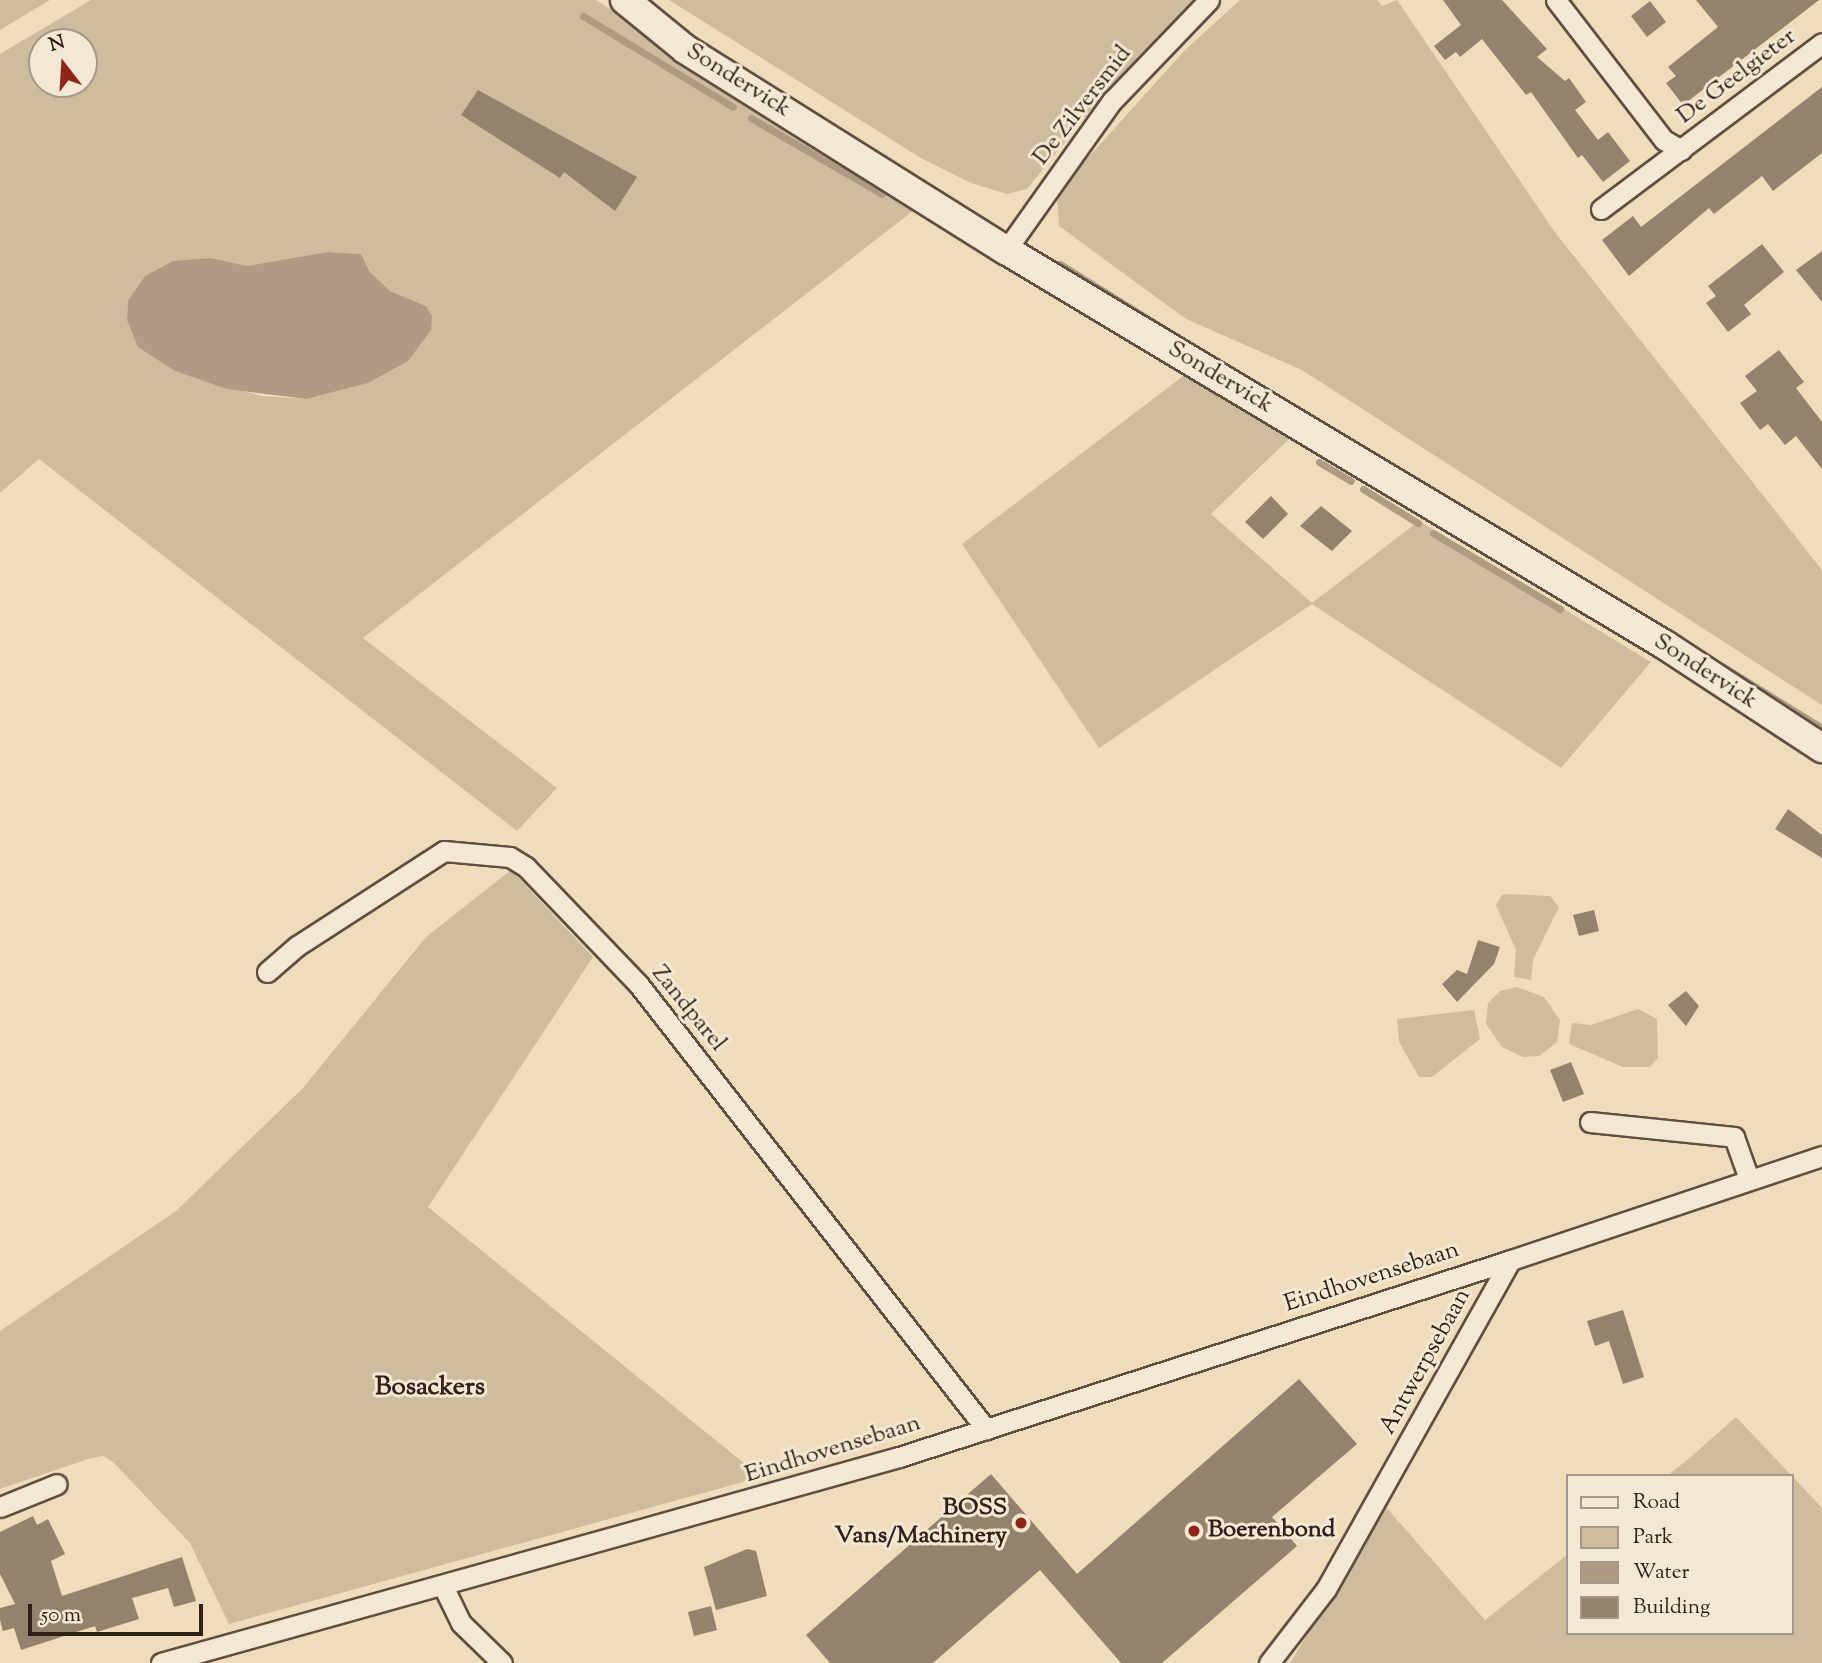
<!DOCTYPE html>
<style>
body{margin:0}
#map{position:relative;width:1822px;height:1663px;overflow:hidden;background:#eedcbb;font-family:"Sorts Mill Goudy",serif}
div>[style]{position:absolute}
.green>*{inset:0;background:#cebc9f}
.water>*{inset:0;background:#ad9c83}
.stream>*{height:7px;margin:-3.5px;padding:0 3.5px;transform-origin:3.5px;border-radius:3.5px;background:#ad9c83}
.building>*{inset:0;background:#93826c}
.roads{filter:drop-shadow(2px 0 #604f40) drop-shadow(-2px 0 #604f40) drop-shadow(0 2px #604f40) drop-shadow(0 -2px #604f40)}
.street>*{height:19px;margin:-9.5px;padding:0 9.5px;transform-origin:9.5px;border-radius:9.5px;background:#f4e8d3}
.secondary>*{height:28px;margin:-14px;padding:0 14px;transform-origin:14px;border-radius:14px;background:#f4e8d3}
.dots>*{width:19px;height:19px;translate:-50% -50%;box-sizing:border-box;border:4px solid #f4e8d3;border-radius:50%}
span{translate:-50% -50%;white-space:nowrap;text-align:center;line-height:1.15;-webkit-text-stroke:6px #f4e8d3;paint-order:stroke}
.street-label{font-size:24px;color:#302017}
.poi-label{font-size:24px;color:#302017;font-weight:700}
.right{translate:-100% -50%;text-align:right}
.left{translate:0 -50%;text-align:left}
.neighbourhood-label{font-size:26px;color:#302017;font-weight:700}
.legend{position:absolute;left:1566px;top:1474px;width:228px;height:161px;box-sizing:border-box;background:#f4e8d3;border:2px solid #a69888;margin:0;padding:9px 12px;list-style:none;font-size:21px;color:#302017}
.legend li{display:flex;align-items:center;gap:14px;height:35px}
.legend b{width:35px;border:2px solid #a69888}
.north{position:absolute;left:28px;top:28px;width:70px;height:70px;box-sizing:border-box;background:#f4e8d3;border:2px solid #a69888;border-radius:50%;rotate:343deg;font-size:19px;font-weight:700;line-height:28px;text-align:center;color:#302017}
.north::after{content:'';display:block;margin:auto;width:24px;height:32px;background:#8f2418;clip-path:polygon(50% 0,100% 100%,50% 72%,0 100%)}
.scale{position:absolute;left:28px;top:1604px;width:175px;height:32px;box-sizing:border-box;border:4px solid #302017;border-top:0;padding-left:9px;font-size:21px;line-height:24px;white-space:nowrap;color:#302017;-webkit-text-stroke:5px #f4e8d3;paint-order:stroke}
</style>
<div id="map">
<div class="green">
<i style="clip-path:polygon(0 0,50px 0,0 30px)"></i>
<i style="clip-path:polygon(evenodd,91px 0,596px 0,918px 207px,363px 638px,557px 788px,517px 831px,39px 459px,0 493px,0 54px,91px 0,42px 42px,84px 42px,84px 84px,42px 84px,42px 42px,91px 0,327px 252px,361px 254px,370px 272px,390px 291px,426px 306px,306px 399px,261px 396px,175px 371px,127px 320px,128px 300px,145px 276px,211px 258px,247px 266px,327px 252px)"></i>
<i style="clip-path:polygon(669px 0,1196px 0,1093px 107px,1027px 189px,1007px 194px,971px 183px,921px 158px)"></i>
<i style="clip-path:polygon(1240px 0,1377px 0,1382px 6px,1397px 0,1554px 231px,1822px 570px,1822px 705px,1302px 370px,1186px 319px,1059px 226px,1057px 198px,1077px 170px,1185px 50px)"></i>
<i style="clip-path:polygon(1186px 374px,1289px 439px,1211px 514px,1312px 603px,1419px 521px,1651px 662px,1561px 768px,1312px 604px,1099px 748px,962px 544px)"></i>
<i style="clip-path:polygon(511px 870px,593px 957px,428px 1207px,761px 1477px,229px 1624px,190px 1543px,113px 1462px,103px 1456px,91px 1458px,0 1489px,0 1331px,176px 1211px,303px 1088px,426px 937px)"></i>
<i style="clip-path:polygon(1508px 894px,1550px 896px,1559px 907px,1533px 960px,1531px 980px,1514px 977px,1516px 950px,1496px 905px,1502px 895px)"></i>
<i style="clip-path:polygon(1517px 987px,1544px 997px,1560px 1020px,1557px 1042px,1539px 1056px,1523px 1057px,1502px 1047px,1486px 1024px,1488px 1003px,1500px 991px)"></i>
<i style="clip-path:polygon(1638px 1009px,1657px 1019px,1658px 1058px,1650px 1067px,1623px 1067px,1569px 1044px,1572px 1023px,1591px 1025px)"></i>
<i style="clip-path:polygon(1474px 1010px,1480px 1039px,1432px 1077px,1419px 1077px,1399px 1042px,1397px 1019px)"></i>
<i style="clip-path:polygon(1736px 1417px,1792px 1476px,1667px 1476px,1692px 1456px)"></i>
<i style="clip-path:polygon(1792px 1476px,1822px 1508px,1822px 1663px,1290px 1663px,1385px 1506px,1485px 1620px,1568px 1554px,1568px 1633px,1792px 1633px)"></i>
</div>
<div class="water">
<i style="clip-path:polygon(327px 252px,361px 254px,370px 272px,390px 291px,426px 306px,432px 316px,431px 330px,408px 361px,368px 383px,306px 399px,227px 389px,175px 371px,138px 347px,127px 320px,128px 300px,145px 276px,173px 261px,211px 258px,247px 266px)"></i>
</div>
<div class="stream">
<i style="left:583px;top:16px;width:175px;rotate:31.2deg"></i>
<i style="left:751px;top:118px;width:151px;rotate:30.1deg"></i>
<i style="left:1060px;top:264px;width:128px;rotate:32deg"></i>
<i style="left:1319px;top:462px;width:37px;rotate:31deg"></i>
<i style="left:1363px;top:489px;width:65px;rotate:31.7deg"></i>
<i style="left:1433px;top:533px;width:148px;rotate:30.9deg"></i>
<i style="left:1722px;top:666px;width:118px;rotate:31.8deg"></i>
</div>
<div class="building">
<i style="clip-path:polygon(1443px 0,1502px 0,1547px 49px,1537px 57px,1565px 81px,1569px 78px,1586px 102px,1575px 110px,1598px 140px,1608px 132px,1630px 161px,1603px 182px,1582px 155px,1578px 158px,1531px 92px,1526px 95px,1482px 39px,1460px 57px,1456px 52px,1445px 60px,1434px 46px,1461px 25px)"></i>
<i style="clip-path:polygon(1696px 0,1819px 0,1683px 105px,1666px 83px,1676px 76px,1668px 67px,1718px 27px)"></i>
<i style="clip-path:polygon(1650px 1px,1666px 22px,1647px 37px,1631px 16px)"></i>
<i style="clip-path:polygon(1822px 87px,1822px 153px,1773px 191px,1762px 176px,1714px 214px,1709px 208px,1629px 276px,1602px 240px,1633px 216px,1641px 227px)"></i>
<i style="clip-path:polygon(478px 90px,637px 177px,615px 211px,564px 172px,560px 178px,461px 115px)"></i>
<i style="clip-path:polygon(1762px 244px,1784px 272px,1744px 305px,1751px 314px,1728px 332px,1706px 303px,1716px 296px,1708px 286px)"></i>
<i style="clip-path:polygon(1822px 251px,1822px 302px,1796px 270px)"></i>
<i style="clip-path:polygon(1779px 350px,1804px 382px,1796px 388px,1822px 422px,1822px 469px,1796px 436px,1785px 445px,1768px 424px,1760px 430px,1740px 403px,1757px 391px,1745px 376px)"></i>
<i style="clip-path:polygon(1271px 496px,1288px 514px,1263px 539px,1245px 522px)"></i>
<i style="clip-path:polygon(1321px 506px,1352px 531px,1332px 551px,1300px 526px)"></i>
<i style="clip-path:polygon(1788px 809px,1822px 835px,1822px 858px,1775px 829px)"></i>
<i style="clip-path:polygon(1594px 910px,1599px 931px,1579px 936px,1573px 915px)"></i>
<i style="clip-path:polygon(1478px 940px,1500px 947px,1494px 964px,1457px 1002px,1442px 984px,1457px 970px,1467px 974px)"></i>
<i style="clip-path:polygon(1686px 991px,1699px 1006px,1686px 1026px,1668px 1005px)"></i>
<i style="clip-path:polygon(1571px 1062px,1584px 1094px,1563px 1102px,1550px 1070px)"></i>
<i style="clip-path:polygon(1623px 1310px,1644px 1377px,1623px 1384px,1609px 1341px,1595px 1346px,1587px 1321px)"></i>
<i style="clip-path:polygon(1299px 1379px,1357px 1444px,1272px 1517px,1297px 1546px,1162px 1663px,1121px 1663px,1040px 1570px,933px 1663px,830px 1663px,806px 1635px,991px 1474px,1077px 1574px)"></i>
<i style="clip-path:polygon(33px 1516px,37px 1525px,48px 1519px,65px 1554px,51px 1561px,62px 1596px,182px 1557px,196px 1601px,174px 1607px,168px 1588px,132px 1598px,139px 1619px,97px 1632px,95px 1626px,21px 1650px,14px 1628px,3px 1631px,0 1620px,0 1608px,15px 1604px,0 1574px,0 1532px)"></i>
<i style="clip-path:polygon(747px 1549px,756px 1551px,767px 1596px,716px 1610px,704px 1567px)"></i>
<i style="clip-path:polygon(711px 1606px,717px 1630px,694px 1636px,688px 1612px)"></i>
</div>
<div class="roads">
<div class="street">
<i style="left:1556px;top:0;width:177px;rotate:52.4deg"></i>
<i style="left:1664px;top:140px;width:20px;rotate:30deg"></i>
<i style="left:1601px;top:209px;width:276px;rotate:-36.9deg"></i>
<i style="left:1006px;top:250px;width:183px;rotate:-54.6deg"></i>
<i style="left:1112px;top:101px;width:140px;rotate:-46.2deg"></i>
<i style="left:267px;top:972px;width:40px;rotate:-41deg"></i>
<i style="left:297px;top:946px;width:175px;rotate:-32.9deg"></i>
<i style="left:444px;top:851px;width:66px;rotate:5.2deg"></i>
<i style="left:510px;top:857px;width:19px;rotate:32deg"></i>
<i style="left:526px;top:867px;width:163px;rotate:46.2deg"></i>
<i style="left:639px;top:985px;width:564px;rotate:51.99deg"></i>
<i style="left:1590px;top:1122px;width:145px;rotate:5.9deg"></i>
<i style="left:1734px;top:1137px;width:45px;rotate:70.3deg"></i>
<i style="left:0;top:1507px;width:61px;rotate:-22deg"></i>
<i style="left:443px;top:1586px;width:41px;rotate:64.1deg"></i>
<i style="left:461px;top:1623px;width:57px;rotate:44.3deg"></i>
<i style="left:161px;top:1663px;width:766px;rotate:-15.6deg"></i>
<i style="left:899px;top:1457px;width:643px;rotate:-17.84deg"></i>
<i style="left:1269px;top:1663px;width:93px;rotate:-52.4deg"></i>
<i style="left:1326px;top:1589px;width:377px;rotate:-60.7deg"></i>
<i style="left:1511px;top:1260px;width:328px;rotate:-18.5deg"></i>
</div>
<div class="secondary">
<i style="left:625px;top:0;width:77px;rotate:39.2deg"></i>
<i style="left:685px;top:49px;width:379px;rotate:32.1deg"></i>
<i style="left:1006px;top:250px;width:768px;rotate:30.94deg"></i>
<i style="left:1665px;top:645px;width:188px;rotate:33.3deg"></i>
</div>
</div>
<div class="dots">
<i style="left:1021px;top:1523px;background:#8f2418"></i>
<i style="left:1194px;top:1531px;background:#8f2418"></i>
</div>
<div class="street-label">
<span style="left:1737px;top:77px;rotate:-37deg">De Geelgieter</span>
<span style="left:738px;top:81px;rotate:32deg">Sondervick</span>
<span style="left:1083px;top:106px;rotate:-52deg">De Zilversmid</span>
<span style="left:1220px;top:378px;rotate:31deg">Sondervick</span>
<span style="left:1705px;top:672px;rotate:33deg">Sondervick</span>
<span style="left:688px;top:1009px;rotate:51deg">Zandparel</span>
<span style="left:1372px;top:1278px;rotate:-18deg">Eindhovensebaan</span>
<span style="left:1426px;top:1362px;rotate:-61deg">Antwerpsebaan</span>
<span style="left:833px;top:1450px;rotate:-17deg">Eindhovensebaan</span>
</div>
<div class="poi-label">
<span class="right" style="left:1007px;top:1523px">BOSS<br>Vans/Machinery</span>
<span class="left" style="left:1208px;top:1531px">Boerenbond</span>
</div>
<div class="neighbourhood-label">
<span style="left:430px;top:1388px">Bosackers</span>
</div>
<ul class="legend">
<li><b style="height:9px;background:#f4e8d3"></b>Road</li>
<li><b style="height:19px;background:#cebc9f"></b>Park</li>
<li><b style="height:19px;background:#ad9c83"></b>Water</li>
<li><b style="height:19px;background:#93826c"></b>Building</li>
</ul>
<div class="north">N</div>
<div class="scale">50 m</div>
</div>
